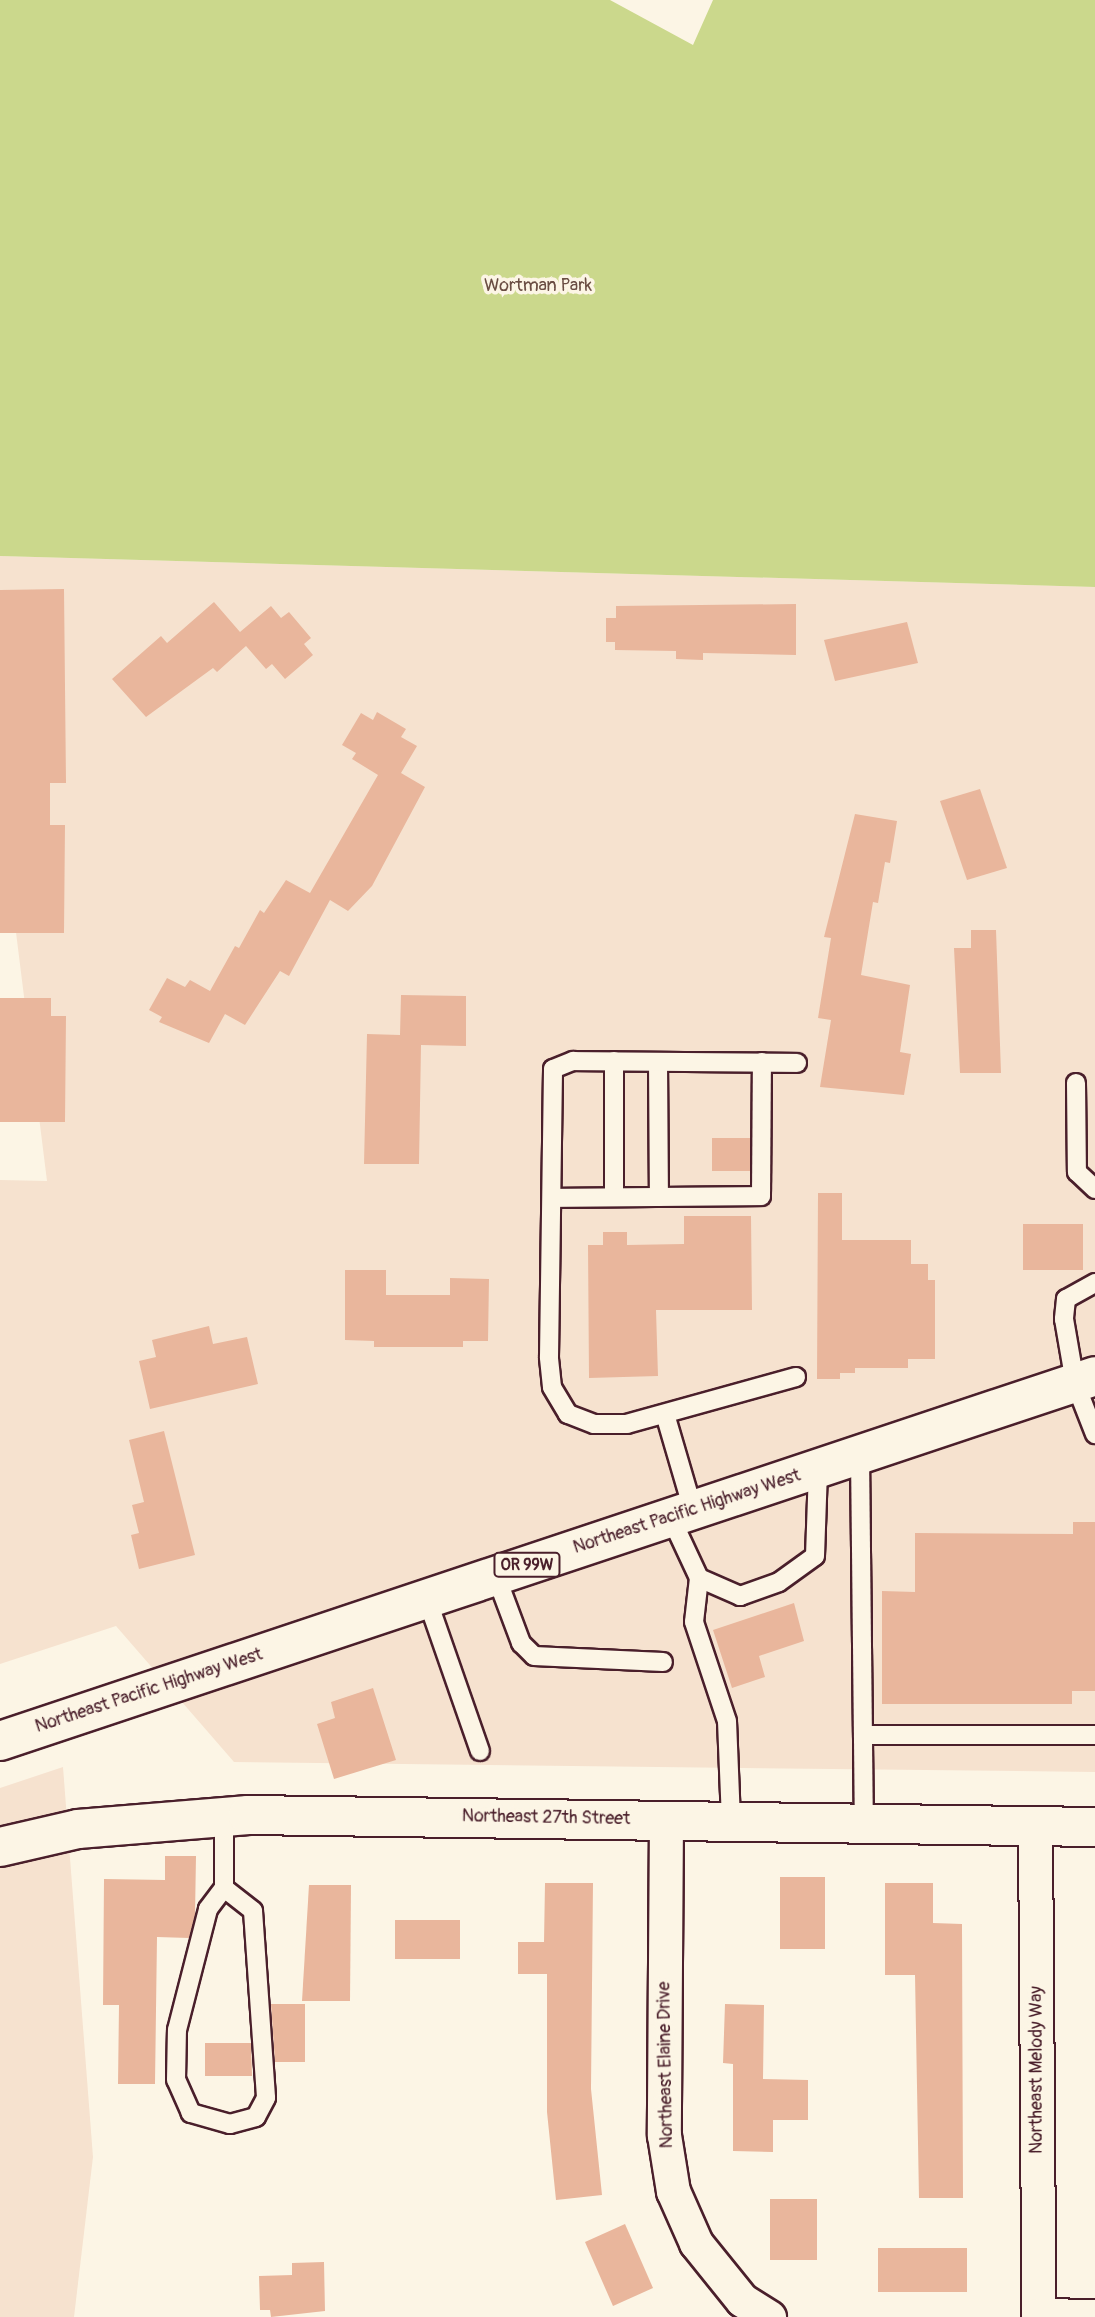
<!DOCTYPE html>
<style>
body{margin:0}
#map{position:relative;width:1095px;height:2317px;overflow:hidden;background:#fcf5e5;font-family:Pangolin,sans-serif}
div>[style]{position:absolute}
.built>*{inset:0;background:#f6e2cf}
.green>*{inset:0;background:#cbd88c}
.building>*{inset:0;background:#e9b69c}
.roads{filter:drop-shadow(2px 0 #4a1f2b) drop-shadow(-2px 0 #4a1f2b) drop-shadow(0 2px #4a1f2b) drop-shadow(0 -2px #4a1f2b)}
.service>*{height:18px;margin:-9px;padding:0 9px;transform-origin:9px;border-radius:9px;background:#fcf5e5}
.minor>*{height:33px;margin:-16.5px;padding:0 16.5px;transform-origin:16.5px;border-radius:16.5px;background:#fcf5e5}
.tertiary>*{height:38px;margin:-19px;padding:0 19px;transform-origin:19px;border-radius:19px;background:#fcf5e5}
.trunk>*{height:38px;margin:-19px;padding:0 19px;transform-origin:19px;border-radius:19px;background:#fcf5e5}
span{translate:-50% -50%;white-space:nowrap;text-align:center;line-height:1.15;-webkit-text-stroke:7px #fcf5e5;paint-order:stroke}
.shield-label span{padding:2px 5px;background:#fcf5e5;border:2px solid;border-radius:5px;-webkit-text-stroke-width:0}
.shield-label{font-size:16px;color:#4a1f2b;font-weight:700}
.park-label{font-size:18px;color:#6a4d43}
.street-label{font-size:18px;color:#4a1f2b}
</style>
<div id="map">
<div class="built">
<i style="clip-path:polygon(0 556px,1095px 587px,1095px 1772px,234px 1762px,116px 1626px,0 1664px,0 1180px,47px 1181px,0 804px)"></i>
<i style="clip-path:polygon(63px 1767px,93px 2157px,74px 2317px,0 2317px,0 1788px)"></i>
</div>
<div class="green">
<i style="clip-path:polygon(0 0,610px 0,693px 45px,713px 0,1095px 0,1095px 587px,0 556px)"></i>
</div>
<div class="building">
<i style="clip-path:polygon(64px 589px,66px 783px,50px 783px,50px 825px,65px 825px,64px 933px,0 933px,0 590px)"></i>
<i style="clip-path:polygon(214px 602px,240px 632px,271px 606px,281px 618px,289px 612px,311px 638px,304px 644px,313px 655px,285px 679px,272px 664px,266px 669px,246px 646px,217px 672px,213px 668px,146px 717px,112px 679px,161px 636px,167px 643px)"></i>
<i style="clip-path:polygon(796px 604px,796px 655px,703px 653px,703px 660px,676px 659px,676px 651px,615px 650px,615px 642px,606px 642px,606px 618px,616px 618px,616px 606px)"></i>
<i style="clip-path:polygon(907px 622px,918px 663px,835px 681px,824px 640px)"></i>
<i style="clip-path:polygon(377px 712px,406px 729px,401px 737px,417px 746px,401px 773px,425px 787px,372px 886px,348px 911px,330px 900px,289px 976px,280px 971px,245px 1025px,225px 1014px,209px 1043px,159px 1022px,162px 1017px,149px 1010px,167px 978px,185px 987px,190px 980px,210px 991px,235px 946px,239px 948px,260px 910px,264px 913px,286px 880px,310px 893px,378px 775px,352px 759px,356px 753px,342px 745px,361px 713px,373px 720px)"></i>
<i style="clip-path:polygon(980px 789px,1007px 868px,967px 880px,940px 801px)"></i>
<i style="clip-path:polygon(855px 814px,897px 821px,890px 863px,885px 862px,878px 903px,873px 902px,861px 975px,910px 985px,900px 1052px,911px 1054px,904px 1095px,820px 1087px,831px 1020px,818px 1018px,831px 938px,824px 937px)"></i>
<i style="clip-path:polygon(971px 930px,996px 930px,1001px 1073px,960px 1073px,954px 948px,971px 948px)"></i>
<i style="clip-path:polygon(401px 995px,466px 996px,466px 1046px,421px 1045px,419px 1164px,364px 1164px,367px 1034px,400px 1035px)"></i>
<i style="clip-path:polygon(0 998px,51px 998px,51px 1016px,66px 1016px,65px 1122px,0 1122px)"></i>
<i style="clip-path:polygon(712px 1138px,750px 1138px,750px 1171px,712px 1171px)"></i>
<i style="clip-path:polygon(818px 1193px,842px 1193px,842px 1240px,911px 1240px,911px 1264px,928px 1264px,928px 1280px,935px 1280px,935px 1359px,908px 1359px,908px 1368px,855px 1368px,855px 1373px,840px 1373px,840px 1379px,817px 1379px)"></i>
<i style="clip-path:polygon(684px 1216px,751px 1216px,752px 1310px,656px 1310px,658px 1376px,589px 1378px,588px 1245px,603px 1245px,603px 1232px,627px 1232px,627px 1245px,684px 1244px)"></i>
<i style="clip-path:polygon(1023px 1224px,1083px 1224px,1083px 1270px,1023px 1270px)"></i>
<i style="clip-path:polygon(345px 1270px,386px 1270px,386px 1295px,450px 1295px,450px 1278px,489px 1279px,488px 1341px,463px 1341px,463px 1347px,374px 1347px,374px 1341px,345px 1340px)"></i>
<i style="clip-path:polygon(209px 1326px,213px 1344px,247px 1337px,258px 1384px,150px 1409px,139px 1361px,156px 1357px,152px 1340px)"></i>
<i style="clip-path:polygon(164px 1431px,195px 1555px,139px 1569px,131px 1535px,139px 1533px,132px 1505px,144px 1502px,129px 1440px)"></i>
<i style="clip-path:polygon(1073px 1522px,1095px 1522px,1095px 1691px,1072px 1691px,1072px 1704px,882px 1704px,882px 1591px,915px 1592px,915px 1533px,1073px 1534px)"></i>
<i style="clip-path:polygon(794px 1603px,804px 1641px,759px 1656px,765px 1677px,732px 1688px,713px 1630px)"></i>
<i style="clip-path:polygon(373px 1688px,396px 1760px,334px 1779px,317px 1724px,335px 1718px,331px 1702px)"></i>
<i style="clip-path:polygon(165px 1856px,196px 1856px,195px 1915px,189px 1938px,157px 1937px,155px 2084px,118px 2084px,119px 2005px,103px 2005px,104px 1879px,165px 1880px)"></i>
<i style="clip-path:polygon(780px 1877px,825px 1877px,825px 1949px,780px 1949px)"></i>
<i style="clip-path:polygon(545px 1883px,593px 1883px,591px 2089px,602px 2195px,556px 2200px,547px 2112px,547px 1974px,518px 1974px,518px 1942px,544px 1942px)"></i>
<i style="clip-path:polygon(885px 1883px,933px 1883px,933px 1923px,962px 1924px,963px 2198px,919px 2198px,915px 1975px,885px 1975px)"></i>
<i style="clip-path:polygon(309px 1885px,351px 1885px,350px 2001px,302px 2001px)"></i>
<i style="clip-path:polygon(395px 1920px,460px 1920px,460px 1959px,395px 1959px)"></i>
<i style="clip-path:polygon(271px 2004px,305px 2004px,305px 2062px,275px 2062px)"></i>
<i style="clip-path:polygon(725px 2004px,764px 2005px,763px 2079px,808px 2080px,808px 2120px,773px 2120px,773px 2152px,733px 2151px,733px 2064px,723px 2063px)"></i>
<i style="clip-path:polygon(205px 2043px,251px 2043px,252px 2076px,205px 2076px)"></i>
<i style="clip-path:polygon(770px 2199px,817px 2199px,817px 2260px,770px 2260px)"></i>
<i style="clip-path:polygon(625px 2224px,653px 2288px,613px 2306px,585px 2242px)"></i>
<i style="clip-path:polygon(878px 2248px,967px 2248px,967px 2292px,878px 2292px)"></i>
<i style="clip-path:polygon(324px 2262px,325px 2311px,271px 2317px,270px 2310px,260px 2310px,259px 2276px,292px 2275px,292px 2263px)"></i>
</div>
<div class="roads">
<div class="service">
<i style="left:614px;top:1061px;width:136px;rotate:90deg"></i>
<i style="left:658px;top:1062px;width:135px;rotate:89.6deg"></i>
<i style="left:1076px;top:1083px;width:89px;rotate:89.4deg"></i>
<i style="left:1077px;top:1172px;width:25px;rotate:43deg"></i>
<i style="left:552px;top:1198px;width:209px;rotate:-0.5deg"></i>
<i style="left:761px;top:1196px;width:134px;rotate:-89.6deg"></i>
<i style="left:1095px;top:1283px;width:33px;rotate:151deg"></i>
<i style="left:1066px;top:1299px;width:20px;rotate:96deg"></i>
<i style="left:1064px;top:1319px;width:65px;rotate:80.2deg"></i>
<i style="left:1075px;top:1383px;width:55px;rotate:68.6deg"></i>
<i style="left:796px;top:1377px;width:175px;rotate:164.5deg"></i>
<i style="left:627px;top:1424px;width:33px;rotate:180deg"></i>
<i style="left:594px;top:1424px;width:28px;rotate:-159deg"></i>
<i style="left:568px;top:1414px;width:31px;rotate:-121deg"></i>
<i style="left:552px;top:1387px;width:30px;rotate:-96deg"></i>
<i style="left:549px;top:1357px;width:288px;rotate:-89.2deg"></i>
<i style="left:553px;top:1069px;width:22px;rotate:-22deg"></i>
<i style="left:573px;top:1061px;width:224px;rotate:0.5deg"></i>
<i style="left:665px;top:1414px;width:100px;rotate:73.7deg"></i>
<i style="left:860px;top:1454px;width:369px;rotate:89.4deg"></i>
<i style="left:671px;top:1518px;width:66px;rotate:65deg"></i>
<i style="left:699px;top:1578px;width:45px;rotate:23.7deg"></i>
<i style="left:740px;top:1596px;width:41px;rotate:-19.7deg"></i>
<i style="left:779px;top:1582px;width:44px;rotate:-35.8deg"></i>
<i style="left:815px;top:1556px;width:88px;rotate:-88deg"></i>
<i style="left:496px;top:1576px;width:72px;rotate:69.5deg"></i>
<i style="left:521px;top:1643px;width:18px;rotate:45deg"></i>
<i style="left:534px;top:1656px;width:129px;rotate:2.7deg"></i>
<i style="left:699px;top:1578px;width:44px;rotate:96.5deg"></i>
<i style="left:694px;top:1622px;width:104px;rotate:71.6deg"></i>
<i style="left:727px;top:1721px;width:100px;rotate:87.7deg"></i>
<i style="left:427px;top:1599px;width:161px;rotate:70.8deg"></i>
<i style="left:863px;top:1735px;width:232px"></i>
<i style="left:224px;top:1816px;width:72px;rotate:90deg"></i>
<i style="left:224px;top:1888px;width:37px;rotate:38deg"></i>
<i style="left:253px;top:1911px;width:187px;rotate:86deg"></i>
<i style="left:266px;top:2098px;width:21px;rotate:118deg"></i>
<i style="left:256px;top:2117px;width:27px;rotate:165deg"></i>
<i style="left:230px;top:2124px;width:41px;rotate:-164.2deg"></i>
<i style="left:191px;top:2113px;width:36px;rotate:-114deg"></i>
<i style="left:176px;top:2080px;width:50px;rotate:-88.9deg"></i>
<i style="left:177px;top:2030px;width:125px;rotate:-75.6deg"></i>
<i style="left:208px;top:1909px;width:26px;rotate:-53deg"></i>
</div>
<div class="minor">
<i style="left:666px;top:1819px;width:316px;rotate:90.4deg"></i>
<i style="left:664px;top:2135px;width:57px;rotate:80.9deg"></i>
<i style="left:673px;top:2191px;width:57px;rotate:66.1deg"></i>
<i style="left:696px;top:2243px;width:73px;rotate:51.1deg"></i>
<i style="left:742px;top:2300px;width:32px;rotate:32deg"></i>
<i style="left:1035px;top:1826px;width:489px;rotate:89.6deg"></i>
<i style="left:1038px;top:2315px;width:57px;rotate:1deg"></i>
</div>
<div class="tertiary">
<i style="left:0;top:1847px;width:80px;rotate:-13deg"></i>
<i style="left:78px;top:1829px;width:171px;rotate:-4.7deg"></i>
<i style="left:248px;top:1815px;width:847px;rotate:0.81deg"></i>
</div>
<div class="trunk">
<i style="left:0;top:1741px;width:1154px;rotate:-18.43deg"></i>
</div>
</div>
<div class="shield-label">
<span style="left:527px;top:1565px">OR 99W</span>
</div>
<div class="park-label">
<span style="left:538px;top:286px">Wortman Park</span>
</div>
<div class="street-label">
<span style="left:687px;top:1512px;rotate:-18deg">Northeast Pacific Highway West</span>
<span style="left:149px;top:1691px;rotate:-18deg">Northeast Pacific Highway West</span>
<span style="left:546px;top:1818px;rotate:1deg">Northeast 27th Street</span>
<span style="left:666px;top:2065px;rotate:-91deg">Northeast Elaine Drive</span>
<span style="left:1037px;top:2070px;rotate:-90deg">Northeast Melody Way</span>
</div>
</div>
